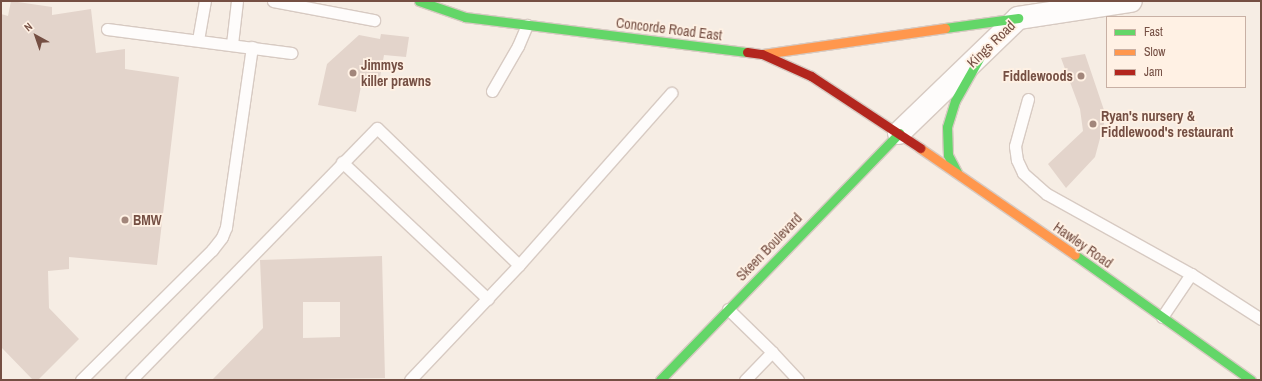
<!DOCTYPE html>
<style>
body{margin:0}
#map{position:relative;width:1262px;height:381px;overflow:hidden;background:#f6ede4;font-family:"Archivo Narrow",sans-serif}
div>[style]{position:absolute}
.building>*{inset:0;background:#e3d4cb}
.roads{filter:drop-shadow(1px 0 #d7cac2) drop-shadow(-1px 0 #d7cac2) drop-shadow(0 1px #d7cac2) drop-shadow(0 -1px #d7cac2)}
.lane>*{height:11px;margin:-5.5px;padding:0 5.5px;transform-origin:5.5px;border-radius:5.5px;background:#fefcfb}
.street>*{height:22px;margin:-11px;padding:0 11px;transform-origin:11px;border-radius:11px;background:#fefcfb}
.fast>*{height:9px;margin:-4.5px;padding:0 4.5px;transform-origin:4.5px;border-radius:4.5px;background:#63d668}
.slow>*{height:9px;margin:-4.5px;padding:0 4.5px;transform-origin:4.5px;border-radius:4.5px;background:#ff974d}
.jam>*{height:9px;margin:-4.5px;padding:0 4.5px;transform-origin:4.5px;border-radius:4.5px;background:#b3261e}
.dots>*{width:11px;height:11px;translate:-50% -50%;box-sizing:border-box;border:2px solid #fff1e4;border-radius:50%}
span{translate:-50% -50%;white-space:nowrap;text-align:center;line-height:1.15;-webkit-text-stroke:3.5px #fff1e4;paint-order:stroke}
.street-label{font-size:14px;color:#754f43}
.poi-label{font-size:14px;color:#754f43;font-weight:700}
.left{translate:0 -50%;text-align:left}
.right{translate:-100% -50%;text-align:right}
.frame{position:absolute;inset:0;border:2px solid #754f43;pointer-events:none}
.legend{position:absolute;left:1106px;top:16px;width:140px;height:72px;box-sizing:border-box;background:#fff1e4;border:1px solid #c8b0a4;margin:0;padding:5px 7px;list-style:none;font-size:12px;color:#754f43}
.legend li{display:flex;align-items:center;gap:8px;height:20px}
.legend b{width:20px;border:1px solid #c8b0a4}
.north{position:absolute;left:16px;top:16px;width:40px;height:40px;-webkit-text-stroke:3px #fff1e4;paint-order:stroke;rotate:320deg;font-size:11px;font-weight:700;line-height:16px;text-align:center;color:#754f43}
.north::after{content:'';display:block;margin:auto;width:14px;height:18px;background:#754f43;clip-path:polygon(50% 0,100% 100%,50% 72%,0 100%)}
</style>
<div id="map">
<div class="building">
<i style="clip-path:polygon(11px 1px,52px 7px,52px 15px,91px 9px,96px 53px,125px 49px,125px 69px,179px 77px,157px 265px,69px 257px,69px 269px,48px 271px,49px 308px,79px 339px,38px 380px,33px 380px,1px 347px,1px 14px,8px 16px)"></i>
<i style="clip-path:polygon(381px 34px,409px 37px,406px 57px,384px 55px,379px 83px,362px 81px,356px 112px,318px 105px,327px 64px,359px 35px,380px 39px)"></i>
<i style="clip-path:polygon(1085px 54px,1106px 116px,1095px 157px,1066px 188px,1048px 164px,1083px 131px,1080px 109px,1061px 58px)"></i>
<i style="clip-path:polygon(evenodd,382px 256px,385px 378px,212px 380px,263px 328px,260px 260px,382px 256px,303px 302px,340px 302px,340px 337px,303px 338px,303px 302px)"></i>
</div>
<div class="roads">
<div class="lane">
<i style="left:273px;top:1px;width:103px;rotate:10.7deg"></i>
<i style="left:107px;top:29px;width:186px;rotate:7.4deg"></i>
<i style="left:198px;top:40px;width:40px;rotate:-80deg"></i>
<i style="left:232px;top:44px;width:43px;rotate:-83.4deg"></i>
<i style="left:492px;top:91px;width:52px;rotate:-60deg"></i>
<i style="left:518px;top:46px;width:23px;rotate:-67deg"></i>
<i style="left:1028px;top:99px;width:49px;rotate:105.5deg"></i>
<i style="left:1015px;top:146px;width:14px;rotate:82deg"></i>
<i style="left:1017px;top:160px;width:14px;rotate:65deg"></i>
<i style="left:1023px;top:173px;width:13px;rotate:42deg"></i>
<i style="left:1033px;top:182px;width:18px;rotate:41deg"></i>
<i style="left:1047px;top:194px;width:165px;rotate:29.1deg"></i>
<i style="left:1191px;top:274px;width:83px;rotate:32.7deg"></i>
<i style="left:342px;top:162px;width:200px;rotate:43.2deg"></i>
<i style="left:519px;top:265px;width:230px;rotate:-48.5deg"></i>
<i style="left:728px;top:309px;width:62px;rotate:44.3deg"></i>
<i style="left:1162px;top:317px;width:52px;rotate:-56deg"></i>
<i style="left:81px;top:380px;width:185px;rotate:-44.8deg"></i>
<i style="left:212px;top:250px;width:16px;rotate:-52deg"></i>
<i style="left:222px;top:237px;width:11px;rotate:-68deg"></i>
<i style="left:226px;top:227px;width:182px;rotate:-81.8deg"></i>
<i style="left:131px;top:380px;width:352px;rotate:-45.7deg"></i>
<i style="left:377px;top:128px;width:197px;rotate:44deg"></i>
<i style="left:519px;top:265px;width:158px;rotate:133.5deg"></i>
<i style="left:745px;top:380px;width:39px;rotate:-46deg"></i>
<i style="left:772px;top:352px;width:38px;rotate:47deg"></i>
</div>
<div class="street">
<i style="left:899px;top:133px;width:165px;rotate:-44deg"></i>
<i style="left:1018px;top:18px;width:114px;rotate:-8.6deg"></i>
</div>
<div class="fast">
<i style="left:419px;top:1px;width:49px;rotate:19.2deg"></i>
<i style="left:465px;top:17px;width:284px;rotate:7.1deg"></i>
<i style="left:945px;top:28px;width:74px;rotate:-7.8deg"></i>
<i style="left:957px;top:172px;width:19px;rotate:-118deg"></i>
<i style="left:948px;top:155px;width:28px;rotate:-92deg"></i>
<i style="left:947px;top:127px;width:27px;rotate:-73deg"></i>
<i style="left:955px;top:101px;width:53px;rotate:-60.5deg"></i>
<i style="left:1075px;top:255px;width:216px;rotate:35.4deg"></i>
<i style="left:660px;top:380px;width:344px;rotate:-45.9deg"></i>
</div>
<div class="slow">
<i style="left:763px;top:54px;width:184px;rotate:-8.1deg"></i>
<i style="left:920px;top:148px;width:188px;rotate:34.6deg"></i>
</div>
<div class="jam">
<i style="left:747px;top:52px;width:15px;rotate:8deg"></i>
<i style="left:762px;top:54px;width:54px;rotate:24.2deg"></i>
<i style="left:811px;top:76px;width:131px;rotate:33.4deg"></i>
</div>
</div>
<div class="dots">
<i style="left:353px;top:73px;background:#a2867b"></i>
<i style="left:1081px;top:76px;background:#a2867b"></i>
<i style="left:1093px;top:124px;background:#a2867b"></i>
<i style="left:125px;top:220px;background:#a2867b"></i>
</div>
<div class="street-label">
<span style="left:669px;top:29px;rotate:7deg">Concorde Road East</span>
<span style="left:991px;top:44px;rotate:-44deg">Kings Road</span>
<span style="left:1083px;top:245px;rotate:35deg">Hawley Road</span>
<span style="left:769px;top:247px;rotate:-46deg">Skeen Boulevard</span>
</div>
<div class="poi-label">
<span class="left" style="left:361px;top:73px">Jimmys<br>killer prawns</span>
<span class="right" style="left:1073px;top:76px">Fiddlewoods</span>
<span class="left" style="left:1101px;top:124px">Ryan's nursery &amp;<br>Fiddlewood's restaurant</span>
<span class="left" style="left:133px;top:220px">BMW</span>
</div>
<div class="frame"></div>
<ul class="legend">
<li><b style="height:5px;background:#63d668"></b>Fast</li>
<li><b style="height:5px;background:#ff974d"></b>Slow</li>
<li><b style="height:5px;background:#b3261e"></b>Jam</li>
</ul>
<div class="north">N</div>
</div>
